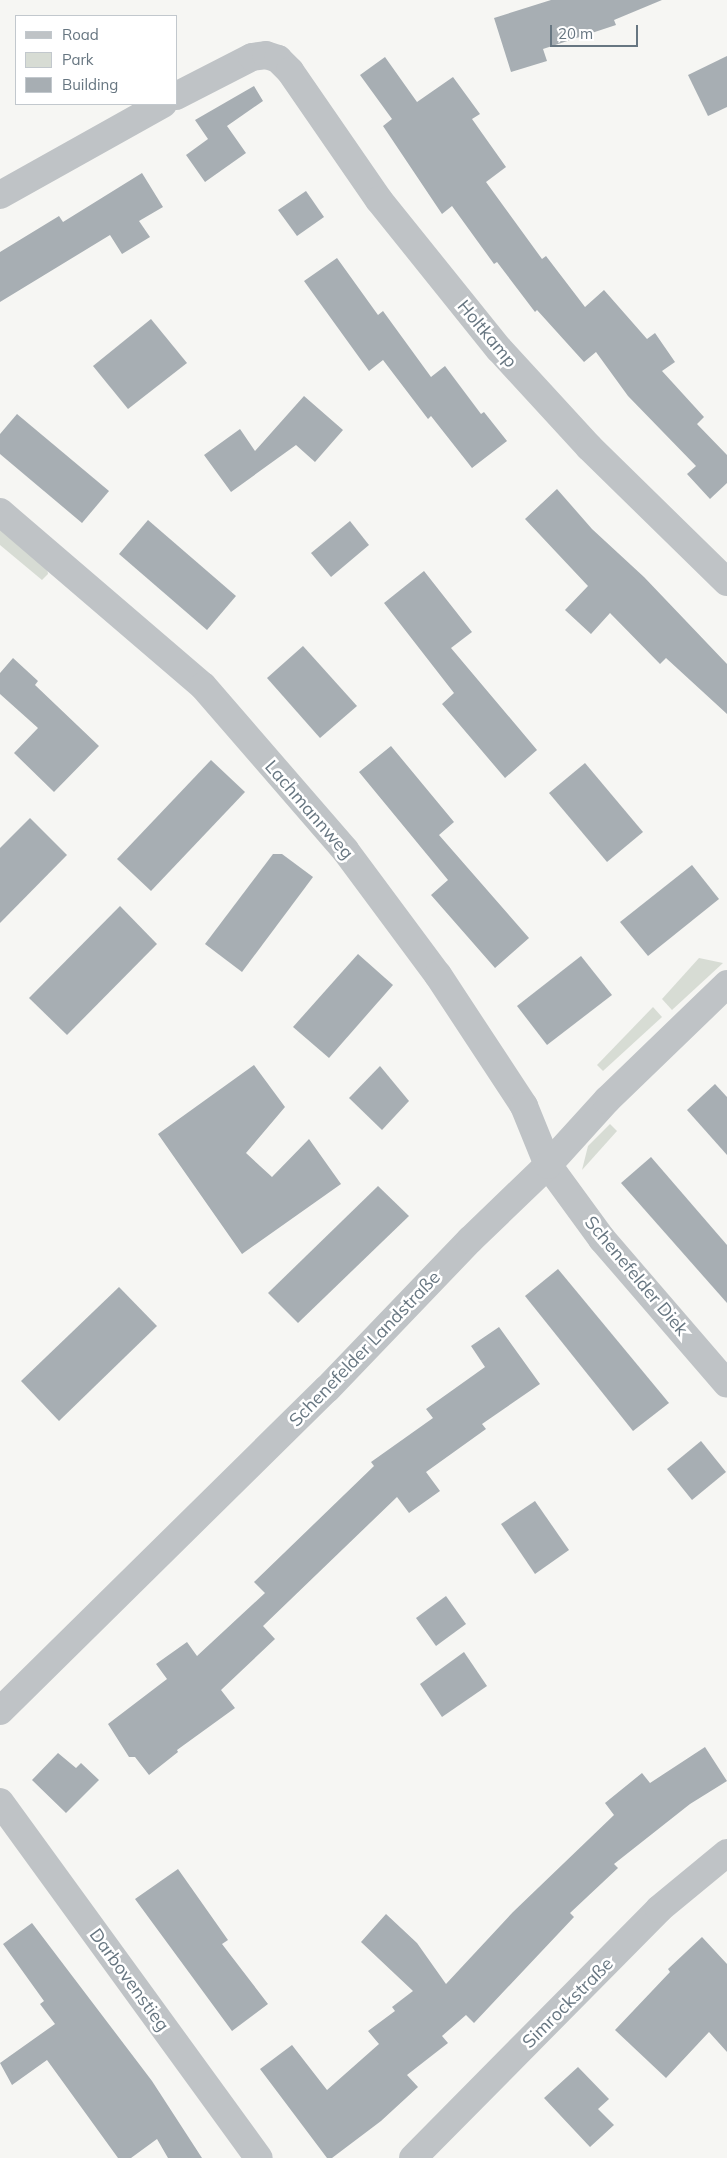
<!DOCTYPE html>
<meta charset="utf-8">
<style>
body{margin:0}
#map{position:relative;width:727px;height:2158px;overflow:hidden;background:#f6f6f3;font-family:Mulish,sans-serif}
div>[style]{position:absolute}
.green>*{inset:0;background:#d7dcd4}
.building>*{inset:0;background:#a7aeb3}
.minor>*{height:28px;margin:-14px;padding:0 14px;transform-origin:14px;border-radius:14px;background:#bfc3c6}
.tertiary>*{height:28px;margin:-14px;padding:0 14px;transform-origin:14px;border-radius:14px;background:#bfc3c6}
span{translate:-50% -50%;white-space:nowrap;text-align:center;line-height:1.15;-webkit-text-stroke:5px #fff;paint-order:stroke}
.street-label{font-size:18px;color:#677681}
.legend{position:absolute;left:15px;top:15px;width:162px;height:90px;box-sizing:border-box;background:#fff;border:1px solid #c2c8cd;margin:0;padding:6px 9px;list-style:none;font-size:15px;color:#677681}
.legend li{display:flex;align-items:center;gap:10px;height:25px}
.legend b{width:25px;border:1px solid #c2c8cd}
.scale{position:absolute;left:550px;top:25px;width:88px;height:22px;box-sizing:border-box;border:2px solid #677681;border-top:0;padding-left:6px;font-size:15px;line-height:18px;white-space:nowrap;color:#677681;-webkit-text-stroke:4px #fff;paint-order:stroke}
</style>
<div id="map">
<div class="green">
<i style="clip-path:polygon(0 528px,47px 567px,48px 574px,42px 580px,0 545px)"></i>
<i style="clip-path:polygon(699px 958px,723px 963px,672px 1010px,662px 999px)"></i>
<i style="clip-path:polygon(653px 1007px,662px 1017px,603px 1071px,597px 1065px)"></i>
<i style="clip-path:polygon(610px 1124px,617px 1131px,582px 1170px,588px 1146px)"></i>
</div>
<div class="building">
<i style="clip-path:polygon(551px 0,662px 0,614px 20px,616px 25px,543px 49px,547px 61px,511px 72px,494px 18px)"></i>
<i style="clip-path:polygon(727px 56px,727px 107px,708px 116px,688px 75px)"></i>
<i style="clip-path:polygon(385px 57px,417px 102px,453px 77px,480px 114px,472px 119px,506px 167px,486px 182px,542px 259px,546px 256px,585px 307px,604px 290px,647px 339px,655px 333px,675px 362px,662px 371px,704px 417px,697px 424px,727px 455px,727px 483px,710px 499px,687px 474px,696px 466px,628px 396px,596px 352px,584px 362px,537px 310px,535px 312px,497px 262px,494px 264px,452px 206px,442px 214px,383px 126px,392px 119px,360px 75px)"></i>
<i style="clip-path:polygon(254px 86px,263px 101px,227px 126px,246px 153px,205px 182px,186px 155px,208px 139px,195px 120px)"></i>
<i style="clip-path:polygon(142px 173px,163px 207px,139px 221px,150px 237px,122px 254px,110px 235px,0 302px,0 252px,59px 216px,63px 222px)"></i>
<i style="clip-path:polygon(306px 191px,324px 217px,297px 236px,278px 210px)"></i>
<i style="clip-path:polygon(337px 258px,378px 315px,383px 311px,431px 377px,445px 366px,481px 414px,484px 412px,507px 441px,472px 468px,431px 416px,428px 419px,383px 360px,369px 371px,304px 281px)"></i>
<i style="clip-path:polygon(151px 319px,187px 363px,128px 409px,93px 366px)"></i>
<i style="clip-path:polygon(304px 396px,343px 430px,315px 462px,296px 445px,231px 492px,204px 455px,240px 429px,255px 451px)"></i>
<i style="clip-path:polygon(17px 414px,109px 491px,82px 523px,0 454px,0 434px)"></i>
<i style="clip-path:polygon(557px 489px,592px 529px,644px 577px,727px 664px,727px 714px,666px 658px,660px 664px,610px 613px,591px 634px,565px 610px,588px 586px,525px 519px)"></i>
<i style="clip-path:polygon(148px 520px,236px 596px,207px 630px,119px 554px)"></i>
<i style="clip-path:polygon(350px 521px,369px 545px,331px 577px,311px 553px)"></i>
<i style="clip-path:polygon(424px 571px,472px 632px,451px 648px,537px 750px,505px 778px,442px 704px,454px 693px,384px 603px)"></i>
<i style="clip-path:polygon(303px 646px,357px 706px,320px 738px,267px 678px)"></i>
<i style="clip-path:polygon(13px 658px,38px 681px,35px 685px,99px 746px,54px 792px,14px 753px,38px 728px,0 694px,0 673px)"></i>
<i style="clip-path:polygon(391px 746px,454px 822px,439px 835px,529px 938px,495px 968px,431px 895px,448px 880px,359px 772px)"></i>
<i style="clip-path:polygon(211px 760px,245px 792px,151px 891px,117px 859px)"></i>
<i style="clip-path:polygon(585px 763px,643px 832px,607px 862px,549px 793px)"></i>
<i style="clip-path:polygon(30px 818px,67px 855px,0 923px,0 848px)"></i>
<i style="clip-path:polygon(273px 854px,282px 854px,313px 877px,242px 972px,205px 944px)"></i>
<i style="clip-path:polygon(692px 865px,719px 899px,648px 956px,620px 922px)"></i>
<i style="clip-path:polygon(120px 906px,157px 944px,67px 1035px,29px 998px)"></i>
<i style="clip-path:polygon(358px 954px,393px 985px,329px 1058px,293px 1027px)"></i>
<i style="clip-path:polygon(581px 956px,612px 995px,547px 1045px,517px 1006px)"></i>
<i style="clip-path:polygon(254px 1065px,285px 1107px,246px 1153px,272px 1177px,309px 1139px,341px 1184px,242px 1254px,158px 1134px)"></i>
<i style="clip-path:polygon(380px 1066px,409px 1101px,382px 1130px,349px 1098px)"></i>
<i style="clip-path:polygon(715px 1084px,727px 1097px,727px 1155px,687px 1110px)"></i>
<i style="clip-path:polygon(651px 1157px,727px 1245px,727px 1303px,621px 1183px)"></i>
<i style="clip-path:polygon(378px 1186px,409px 1216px,298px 1323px,268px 1293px)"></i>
<i style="clip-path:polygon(558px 1269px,669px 1403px,633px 1431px,525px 1296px)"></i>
<i style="clip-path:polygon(119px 1287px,157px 1326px,59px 1421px,21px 1381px)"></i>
<i style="clip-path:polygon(499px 1327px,540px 1384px,482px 1424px,486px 1429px,426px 1472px,440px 1491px,409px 1513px,397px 1497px,263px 1626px,275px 1639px,221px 1690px,235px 1708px,177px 1750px,178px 1752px,149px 1775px,135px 1757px,129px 1757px,108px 1724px,167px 1679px,156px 1664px,187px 1642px,197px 1656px,265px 1593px,254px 1582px,374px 1466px,371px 1462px,433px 1418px,426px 1409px,485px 1367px,471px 1346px)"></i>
<i style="clip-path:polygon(701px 1441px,726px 1472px,692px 1500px,667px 1469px)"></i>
<i style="clip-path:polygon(535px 1501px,569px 1550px,535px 1574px,501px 1524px)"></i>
<i style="clip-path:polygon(446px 1596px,466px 1624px,436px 1646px,416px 1618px)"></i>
<i style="clip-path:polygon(464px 1652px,487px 1686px,442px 1717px,420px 1684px)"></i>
<i style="clip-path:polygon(705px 1747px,727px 1781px,690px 1804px,614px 1864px,618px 1868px,570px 1913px,574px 1917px,474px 2023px,466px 2015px,442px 2036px,448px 2043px,407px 2075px,418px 2087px,381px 2121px,332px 2158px,327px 2158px,260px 2069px,292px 2045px,327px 2090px,379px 2044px,368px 2031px,395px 2011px,392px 2007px,413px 1991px,361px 1942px,386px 1914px,417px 1943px,446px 1984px,513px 1912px,614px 1815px,605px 1803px,642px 1773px,650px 1783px)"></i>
<i style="clip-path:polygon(58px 1753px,76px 1768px,81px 1763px,99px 1780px,66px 1813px,32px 1780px)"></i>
<i style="clip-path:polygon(178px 1869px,228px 1940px,222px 1944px,268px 2004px,232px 2031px,135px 1899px)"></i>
<i style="clip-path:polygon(32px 1923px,152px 2081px,202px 2158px,168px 2158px,157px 2139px,131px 2158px,118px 2158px,47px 2060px,12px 2085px,0 2063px,55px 2024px,40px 2004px,44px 2001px,3px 1944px)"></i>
<i style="clip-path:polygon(702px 1937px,727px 1964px,727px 2052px,709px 2032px,666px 2078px,615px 2030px,670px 1972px,668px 1969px)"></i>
<i style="clip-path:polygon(578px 2067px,609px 2099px,598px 2109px,614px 2125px,590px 2147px,544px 2098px)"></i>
</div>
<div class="minor">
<i style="left:176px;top:96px;width:85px;rotate:-27.2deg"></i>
<i style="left:252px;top:57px;width:14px;rotate:-8deg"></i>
<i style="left:266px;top:55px;width:13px;rotate:18deg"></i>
<i style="left:278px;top:59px;width:17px;rotate:45deg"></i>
<i style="left:290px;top:71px;width:157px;rotate:55.4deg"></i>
<i style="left:379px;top:200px;width:191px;rotate:51.2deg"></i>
<i style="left:499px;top:349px;width:133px;rotate:47.4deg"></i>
<i style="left:589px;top:447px;width:193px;rotate:44.4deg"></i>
<i style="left:0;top:195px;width:187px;rotate:-29.2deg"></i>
<i style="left:0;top:512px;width:267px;rotate:40.6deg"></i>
<i style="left:203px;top:686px;width:217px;rotate:49.1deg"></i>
<i style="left:345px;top:850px;width:156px;rotate:53.4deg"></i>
<i style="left:438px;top:975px;width:157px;rotate:56.7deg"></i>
<i style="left:524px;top:1106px;width:64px;rotate:67.9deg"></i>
<i style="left:548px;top:1165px;width:92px;rotate:53.9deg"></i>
<i style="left:602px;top:1239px;width:191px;rotate:49.2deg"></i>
<i style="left:0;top:1802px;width:440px;rotate:54deg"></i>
<i style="left:413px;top:2158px;width:350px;rotate:-45.3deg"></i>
<i style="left:659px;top:1909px;width:88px;rotate:-39.5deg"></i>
</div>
<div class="tertiary">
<i style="left:0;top:1711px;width:459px;rotate:-44.6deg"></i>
<i style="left:327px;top:1389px;width:207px;rotate:-46.2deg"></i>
<i style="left:470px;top:1240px;width:108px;rotate:-43.9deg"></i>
<i style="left:548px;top:1165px;width:88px;rotate:-47.8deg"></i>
<i style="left:607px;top:1100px;width:167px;rotate:-44deg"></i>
</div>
<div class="street-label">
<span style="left:487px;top:334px;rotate:50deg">Holtkamp</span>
<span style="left:309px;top:810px;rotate:49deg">Lachmannweg</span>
<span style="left:636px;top:1276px;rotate:50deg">Schenefelder Diek</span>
<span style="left:365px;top:1349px;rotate:-46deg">Schenefelder Landstraße</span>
<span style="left:129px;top:1980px;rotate:54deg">Darbovenstieg</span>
<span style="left:568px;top:2003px;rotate:-45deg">Simrockstraße</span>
</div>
<ul class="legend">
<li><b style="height:6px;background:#bfc3c6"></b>Road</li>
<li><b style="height:14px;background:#d7dcd4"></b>Park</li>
<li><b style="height:14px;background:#a7aeb3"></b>Building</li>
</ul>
<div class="scale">20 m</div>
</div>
